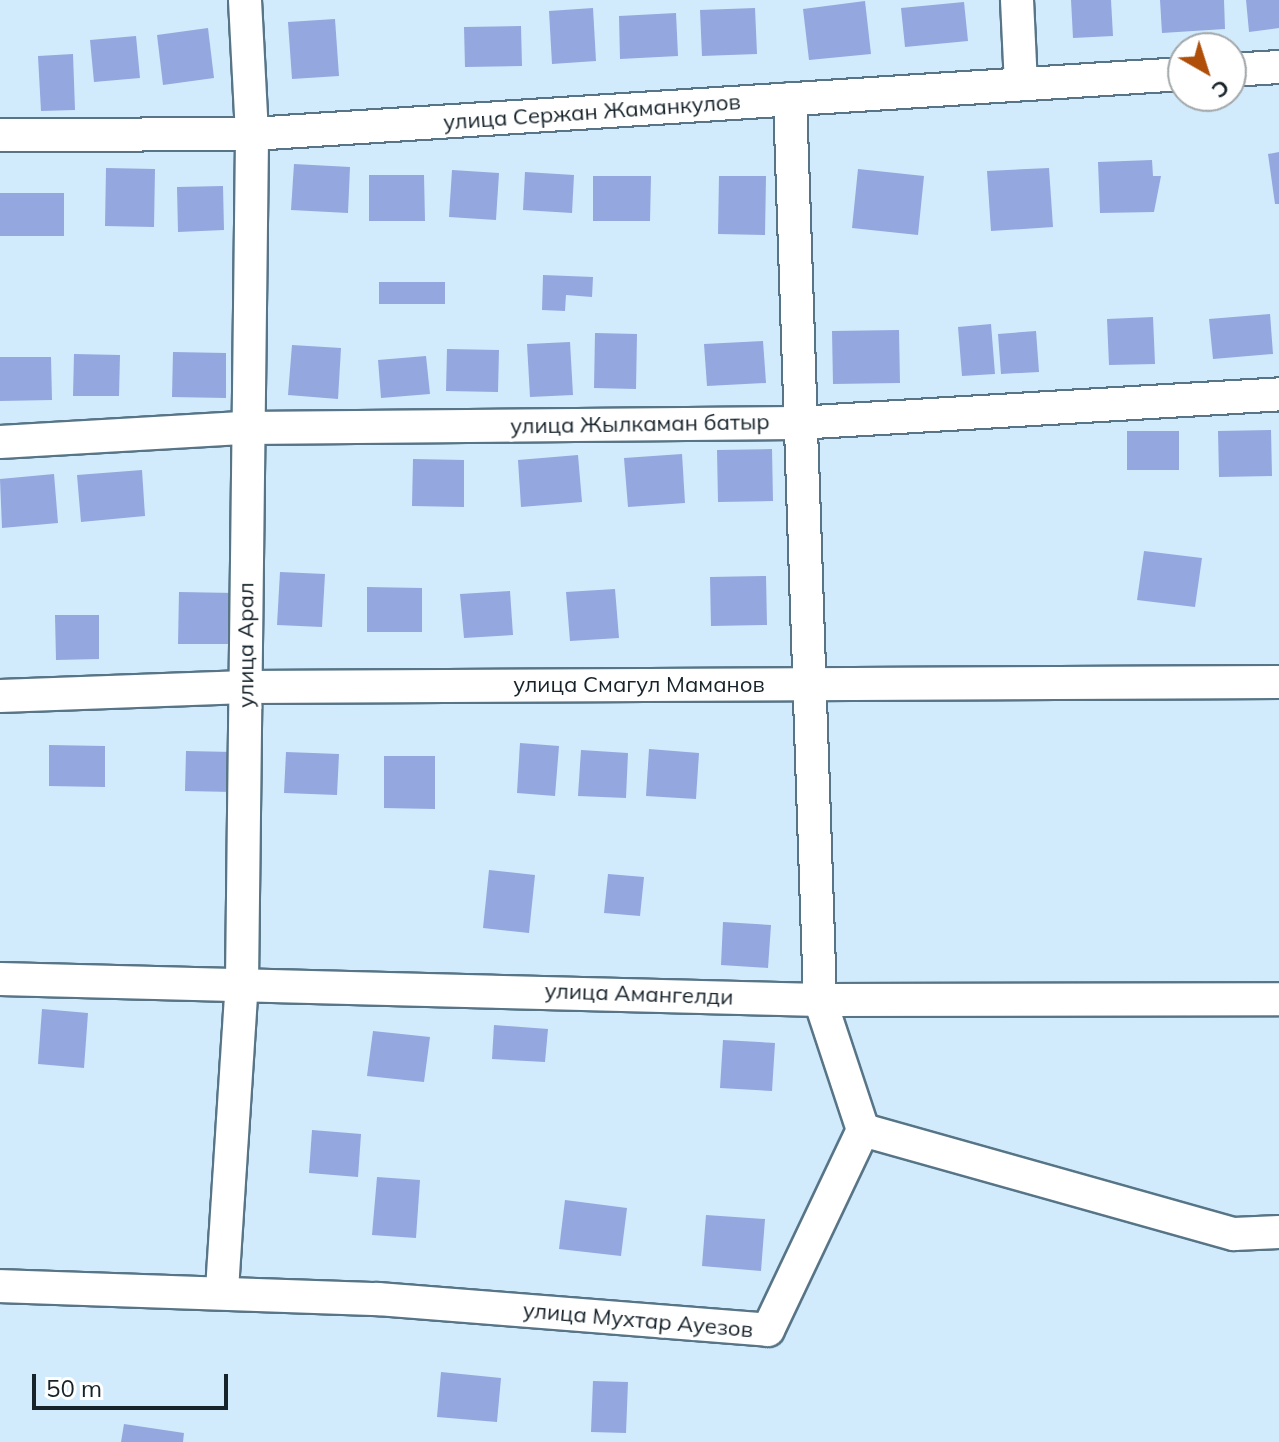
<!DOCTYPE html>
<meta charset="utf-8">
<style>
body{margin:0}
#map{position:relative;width:1279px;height:1442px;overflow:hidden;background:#d1ebfc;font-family:Mulish,sans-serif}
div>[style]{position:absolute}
.building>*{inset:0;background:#95a7df}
.roads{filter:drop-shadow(2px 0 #577587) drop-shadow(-2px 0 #577587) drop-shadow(0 2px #577587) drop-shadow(0 -2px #577587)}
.street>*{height:32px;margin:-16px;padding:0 16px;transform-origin:16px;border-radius:16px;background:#fff}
span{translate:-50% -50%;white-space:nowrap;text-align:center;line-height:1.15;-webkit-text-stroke:6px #fff;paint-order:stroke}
.street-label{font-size:22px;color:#17232b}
.north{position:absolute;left:1167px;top:32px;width:80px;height:80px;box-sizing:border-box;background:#fff;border:2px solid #a2a7aa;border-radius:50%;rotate:141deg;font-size:22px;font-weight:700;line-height:32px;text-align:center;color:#17232b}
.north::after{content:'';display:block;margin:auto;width:28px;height:36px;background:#af4f09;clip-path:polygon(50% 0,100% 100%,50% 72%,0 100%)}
.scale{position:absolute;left:32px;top:1374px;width:196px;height:36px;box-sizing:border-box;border:4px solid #17232b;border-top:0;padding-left:10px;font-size:24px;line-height:28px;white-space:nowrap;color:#17232b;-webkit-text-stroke:6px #fff;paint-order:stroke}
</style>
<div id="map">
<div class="building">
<i style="clip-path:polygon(1071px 0,1111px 0,1113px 36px,1073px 38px)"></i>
<i style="clip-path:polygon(1160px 0,1224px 0,1225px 29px,1162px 33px)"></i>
<i style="clip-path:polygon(1246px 0,1279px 0,1279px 28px,1249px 32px)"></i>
<i style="clip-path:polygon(865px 1px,871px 54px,809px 60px,803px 9px)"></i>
<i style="clip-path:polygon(964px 2px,968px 41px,905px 47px,901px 8px)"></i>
<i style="clip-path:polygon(593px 8px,596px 61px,552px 64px,549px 11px)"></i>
<i style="clip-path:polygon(755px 8px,757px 54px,702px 56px,700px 10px)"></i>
<i style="clip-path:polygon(676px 13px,678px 56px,620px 59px,619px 16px)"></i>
<i style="clip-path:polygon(335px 19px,339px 76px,292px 79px,288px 22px)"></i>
<i style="clip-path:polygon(521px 26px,522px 66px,465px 67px,464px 27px)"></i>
<i style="clip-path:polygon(208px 28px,214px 78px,163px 85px,157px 35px)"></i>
<i style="clip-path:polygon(136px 36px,140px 78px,94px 82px,90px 40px)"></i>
<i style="clip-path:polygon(73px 54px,75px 110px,41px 111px,38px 56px)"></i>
<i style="clip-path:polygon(1279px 152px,1279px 204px,1275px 204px,1268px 154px)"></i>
<i style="clip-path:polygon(1152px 160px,1153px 176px,1161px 176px,1154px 212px,1100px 213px,1098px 162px)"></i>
<i style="clip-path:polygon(294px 164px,350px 167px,348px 213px,291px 210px)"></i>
<i style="clip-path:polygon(106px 168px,155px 169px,154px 227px,105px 226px)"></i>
<i style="clip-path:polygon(1049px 168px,1053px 227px,991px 231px,987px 171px)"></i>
<i style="clip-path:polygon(858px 169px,924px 176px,918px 235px,852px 228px)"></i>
<i style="clip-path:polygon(452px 170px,499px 173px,496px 220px,449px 217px)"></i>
<i style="clip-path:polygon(525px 172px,574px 175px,572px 213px,523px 210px)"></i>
<i style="clip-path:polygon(369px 175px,424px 175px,425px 221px,369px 221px)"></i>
<i style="clip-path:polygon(593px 176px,651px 176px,650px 221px,593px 221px)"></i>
<i style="clip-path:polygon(719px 176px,766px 176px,765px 235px,718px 234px)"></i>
<i style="clip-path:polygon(223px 186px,224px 230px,178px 232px,177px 187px)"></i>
<i style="clip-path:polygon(0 193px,64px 193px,64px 236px,0 236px)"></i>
<i style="clip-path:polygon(543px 275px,593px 277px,592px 297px,566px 295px,565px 311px,542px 310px)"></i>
<i style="clip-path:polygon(379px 282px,445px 282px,445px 304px,379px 304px)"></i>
<i style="clip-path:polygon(1270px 314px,1273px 354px,1213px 359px,1209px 319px)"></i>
<i style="clip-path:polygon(1153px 317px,1155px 364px,1109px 365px,1107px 319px)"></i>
<i style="clip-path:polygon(991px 324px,995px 374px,962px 376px,958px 327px)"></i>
<i style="clip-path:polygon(899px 330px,900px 383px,833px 384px,832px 331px)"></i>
<i style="clip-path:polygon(1036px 331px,1039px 372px,1001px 374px,998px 334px)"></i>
<i style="clip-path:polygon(595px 333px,637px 334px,636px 389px,594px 388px)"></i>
<i style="clip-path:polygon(763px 341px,766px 383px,707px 386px,704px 344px)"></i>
<i style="clip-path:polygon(570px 342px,573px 395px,530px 397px,527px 344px)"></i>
<i style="clip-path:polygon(292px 345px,341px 348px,338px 399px,288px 395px)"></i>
<i style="clip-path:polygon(447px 349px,499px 350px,498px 392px,446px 391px)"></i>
<i style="clip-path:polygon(173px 352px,226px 353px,226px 398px,172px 397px)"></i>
<i style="clip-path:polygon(74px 354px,120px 355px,119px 396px,73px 396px)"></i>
<i style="clip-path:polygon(426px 356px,430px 394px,381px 398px,378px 360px)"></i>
<i style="clip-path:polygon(0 357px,51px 357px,52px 400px,0 401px)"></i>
<i style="clip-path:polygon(1271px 430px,1272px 476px,1219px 477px,1218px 431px)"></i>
<i style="clip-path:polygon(1127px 431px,1179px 431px,1179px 470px,1127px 470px)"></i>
<i style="clip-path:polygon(772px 449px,773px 501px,718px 502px,717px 450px)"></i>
<i style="clip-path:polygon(682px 454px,685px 503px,628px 507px,624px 458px)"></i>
<i style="clip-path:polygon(578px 455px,582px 502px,521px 507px,518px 460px)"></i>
<i style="clip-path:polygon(413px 459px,464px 460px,464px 507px,412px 506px)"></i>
<i style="clip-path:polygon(142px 470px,145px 516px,81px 522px,77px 475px)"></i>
<i style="clip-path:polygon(54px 474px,58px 523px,2px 528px,0 479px)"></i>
<i style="clip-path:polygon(1144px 551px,1202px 558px,1195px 607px,1137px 600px)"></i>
<i style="clip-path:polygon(280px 572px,325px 574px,322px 627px,277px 625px)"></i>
<i style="clip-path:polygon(766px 576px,767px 625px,711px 626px,710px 577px)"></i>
<i style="clip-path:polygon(367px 587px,422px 588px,422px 632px,367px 632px)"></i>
<i style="clip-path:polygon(615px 589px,619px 638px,570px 641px,566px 592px)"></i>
<i style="clip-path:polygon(510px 591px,513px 635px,464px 638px,460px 594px)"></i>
<i style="clip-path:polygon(179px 592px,235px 593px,235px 644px,178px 644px)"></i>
<i style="clip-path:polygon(55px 615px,99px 615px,99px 659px,56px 660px)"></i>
<i style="clip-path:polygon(520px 743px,559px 746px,555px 796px,517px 793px)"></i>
<i style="clip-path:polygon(49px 745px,105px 746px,105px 787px,49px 786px)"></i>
<i style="clip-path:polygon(649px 749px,699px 753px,696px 799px,646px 796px)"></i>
<i style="clip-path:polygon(581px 750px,628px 753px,626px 798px,578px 796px)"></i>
<i style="clip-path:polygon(186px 751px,233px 752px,232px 792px,185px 791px)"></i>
<i style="clip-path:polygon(286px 752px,339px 754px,337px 795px,284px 793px)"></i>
<i style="clip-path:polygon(384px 756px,435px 756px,435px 809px,384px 808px)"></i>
<i style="clip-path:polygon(489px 870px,535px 875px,529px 933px,483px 928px)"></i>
<i style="clip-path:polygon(608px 874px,644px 877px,640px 916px,604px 913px)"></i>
<i style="clip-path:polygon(723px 922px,771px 925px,768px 968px,721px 965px)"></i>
<i style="clip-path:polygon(42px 1009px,88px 1013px,84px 1068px,38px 1064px)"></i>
<i style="clip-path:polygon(494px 1025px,548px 1029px,545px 1062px,492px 1059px)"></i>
<i style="clip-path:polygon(373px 1031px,430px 1037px,424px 1082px,367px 1076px)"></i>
<i style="clip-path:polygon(723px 1040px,775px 1043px,772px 1091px,720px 1088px)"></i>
<i style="clip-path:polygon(312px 1130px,361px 1134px,358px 1177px,309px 1173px)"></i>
<i style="clip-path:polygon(377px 1177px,420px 1180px,416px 1238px,372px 1235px)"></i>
<i style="clip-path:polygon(565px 1200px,627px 1208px,621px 1256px,559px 1249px)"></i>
<i style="clip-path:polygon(706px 1215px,765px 1219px,761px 1271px,702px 1266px)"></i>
<i style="clip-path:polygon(441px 1372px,501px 1378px,497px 1422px,437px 1417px)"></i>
<i style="clip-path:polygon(593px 1381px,628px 1382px,626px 1433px,591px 1432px)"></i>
<i style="clip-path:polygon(124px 1424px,184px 1433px,183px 1442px,121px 1442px)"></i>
</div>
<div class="roads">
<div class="street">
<i style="left:1017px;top:0;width:84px;rotate:87.3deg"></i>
<i style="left:1231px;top:70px;width:48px;rotate:-3.6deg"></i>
<i style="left:790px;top:99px;width:901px;rotate:88.09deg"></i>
<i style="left:820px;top:1000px;width:137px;rotate:71.7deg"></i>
<i style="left:0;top:135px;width:252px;rotate:-0.2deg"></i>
<i style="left:252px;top:134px;width:933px;rotate:-3.69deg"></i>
<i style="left:0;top:442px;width:246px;rotate:-3.3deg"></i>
<i style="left:246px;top:428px;width:551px;rotate:-0.52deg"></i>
<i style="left:797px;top:423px;width:483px;rotate:-3.4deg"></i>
<i style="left:0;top:696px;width:246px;rotate:-2.1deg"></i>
<i style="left:246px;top:687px;width:1033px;rotate:-0.28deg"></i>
<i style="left:0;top:979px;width:820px;rotate:1.47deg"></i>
<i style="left:820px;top:1000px;width:459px;rotate:-0.1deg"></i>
<i style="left:863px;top:1130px;width:385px;rotate:15.7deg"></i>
<i style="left:1234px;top:1234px;width:45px;rotate:-2.5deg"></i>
<i style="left:0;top:1286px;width:378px;rotate:2deg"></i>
<i style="left:378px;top:1299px;width:391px;rotate:4.5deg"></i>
<i style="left:768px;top:1330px;width:221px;rotate:-64.6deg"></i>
<i style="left:222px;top:1290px;width:309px;rotate:-86.3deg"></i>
<i style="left:242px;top:982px;width:848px;rotate:-89.32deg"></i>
<i style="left:252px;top:134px;width:134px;rotate:-93deg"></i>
</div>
</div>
<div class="street-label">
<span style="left:592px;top:112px;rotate:-4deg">улица Сержан Жаманкулов</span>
<span style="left:640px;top:424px;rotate:-1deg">улица Жылкаман батыр</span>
<span style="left:246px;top:645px;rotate:-90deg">улица Арал</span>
<span style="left:639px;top:685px">улица Смагул Маманов</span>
<span style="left:639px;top:994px;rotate:2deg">улица Амангелди</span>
<span style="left:638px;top:1320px;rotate:5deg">улица Мухтар Ауезов</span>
</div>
<div class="north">С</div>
<div class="scale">50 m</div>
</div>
